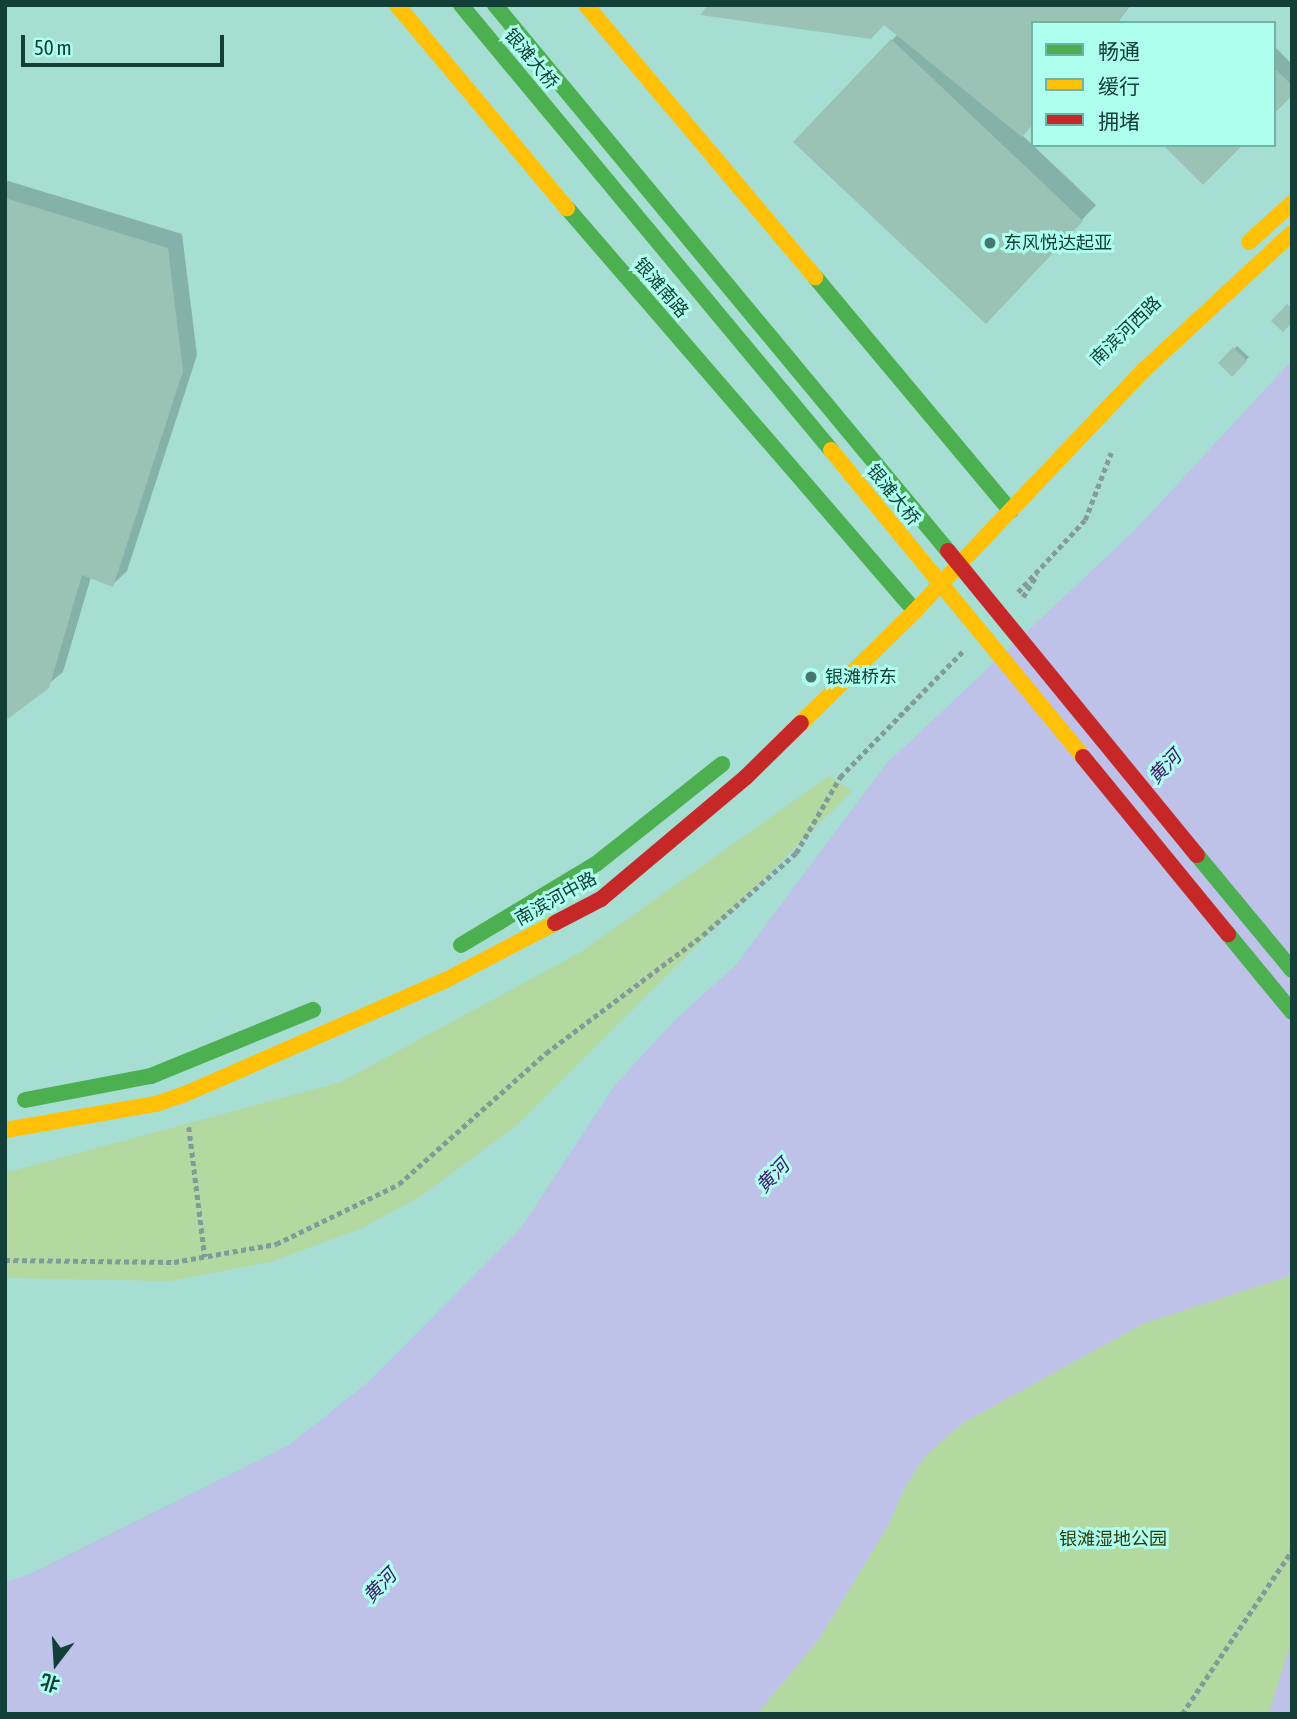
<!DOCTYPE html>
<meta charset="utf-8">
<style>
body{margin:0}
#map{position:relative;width:1297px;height:1719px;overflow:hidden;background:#a6ded3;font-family:"Asap Condensed","Noto Sans SC",sans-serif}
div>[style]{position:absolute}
.green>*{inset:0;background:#b3d8a0}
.water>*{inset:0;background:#bec1e8}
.shadow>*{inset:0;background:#0003}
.building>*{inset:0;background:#9ac3b6}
.path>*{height:4.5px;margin-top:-2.25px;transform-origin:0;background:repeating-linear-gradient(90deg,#839a9a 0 5px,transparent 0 8.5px)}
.fast>*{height:16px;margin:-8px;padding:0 8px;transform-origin:8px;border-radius:8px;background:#4caf50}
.slow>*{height:16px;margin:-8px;padding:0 8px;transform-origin:8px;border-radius:8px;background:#ffc107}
.jam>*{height:16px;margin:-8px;padding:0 8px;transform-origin:8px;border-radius:8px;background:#c62828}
.fast-bridge>*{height:16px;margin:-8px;padding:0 8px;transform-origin:8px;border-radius:8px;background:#4caf50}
.slow-bridge>*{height:16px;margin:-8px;padding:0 8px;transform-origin:8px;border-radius:8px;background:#ffc107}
.jam-bridge>*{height:16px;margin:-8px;padding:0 8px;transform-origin:8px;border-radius:8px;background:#c62828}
.dots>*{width:19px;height:19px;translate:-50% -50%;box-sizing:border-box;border:4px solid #afffee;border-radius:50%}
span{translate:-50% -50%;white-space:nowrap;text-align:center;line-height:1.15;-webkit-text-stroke:6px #afffee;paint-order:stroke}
.street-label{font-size:18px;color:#124038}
.poi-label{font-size:18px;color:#124038}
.left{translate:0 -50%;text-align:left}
.park-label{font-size:18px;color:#313a09}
.water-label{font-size:19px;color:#3e136b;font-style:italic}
.frame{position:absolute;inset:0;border:7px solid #124038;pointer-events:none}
.legend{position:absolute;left:1031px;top:21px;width:245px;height:126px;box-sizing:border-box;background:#afffee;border:2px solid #70b3a5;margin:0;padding:9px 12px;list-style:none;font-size:21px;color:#124038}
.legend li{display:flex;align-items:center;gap:14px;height:35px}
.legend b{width:35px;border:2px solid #70b3a5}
.north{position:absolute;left:21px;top:1628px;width:70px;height:70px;-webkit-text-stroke:5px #afffee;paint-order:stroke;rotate:197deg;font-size:19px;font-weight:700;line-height:28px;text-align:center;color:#124038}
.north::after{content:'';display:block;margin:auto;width:24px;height:32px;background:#124038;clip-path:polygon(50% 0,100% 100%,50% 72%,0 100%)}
.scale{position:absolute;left:21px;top:35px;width:203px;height:32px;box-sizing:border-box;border:4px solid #124038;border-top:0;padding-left:9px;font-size:21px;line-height:24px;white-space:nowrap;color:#124038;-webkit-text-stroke:5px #afffee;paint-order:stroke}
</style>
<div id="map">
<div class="green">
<i style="clip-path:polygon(829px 776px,852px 791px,518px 1124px,421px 1196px,360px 1229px,270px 1262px,170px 1281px,5px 1278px,5px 1173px,341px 1082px,581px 952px)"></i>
<i style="clip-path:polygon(1292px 1275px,1292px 1714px,757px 1714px,819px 1639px,888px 1526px,904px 1489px,926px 1454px,963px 1423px,1142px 1324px)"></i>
</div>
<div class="water">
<i style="clip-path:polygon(1292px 360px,1292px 1275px,1142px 1324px,963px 1423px,926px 1455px,904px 1489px,888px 1526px,819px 1639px,757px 1714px,5px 1714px,5px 1582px,30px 1574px,289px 1445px,367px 1383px,521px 1228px,615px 1085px,674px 1021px,736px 965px,886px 764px,1134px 531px)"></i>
<i style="clip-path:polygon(1292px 1644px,1292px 1714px,1269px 1714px,1289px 1648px)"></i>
</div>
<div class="shadow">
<i style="clip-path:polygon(711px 5px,1131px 5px,1117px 23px,1033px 23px,1022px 135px,1096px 205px,1000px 307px,795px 142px,898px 34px,885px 23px)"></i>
<i style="clip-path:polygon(1274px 46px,1292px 64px,1292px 94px,1274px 111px)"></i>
<i style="clip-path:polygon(5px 180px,182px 234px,197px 355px,127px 571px,112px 585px,91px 577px,63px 672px,5px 719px)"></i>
<i style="clip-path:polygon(1237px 346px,1249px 357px,1232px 374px,1220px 363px)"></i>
</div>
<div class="building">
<i style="clip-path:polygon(708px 5px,1131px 5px,1116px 23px,1033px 23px,1033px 124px,1022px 137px,884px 25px,871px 39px,700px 15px)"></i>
<i style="clip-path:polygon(891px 39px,1083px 221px,986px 324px,793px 142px)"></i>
<i style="clip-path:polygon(1274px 68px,1292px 85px,1292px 96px,1274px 114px)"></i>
<i style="clip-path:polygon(1163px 145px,1243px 145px,1203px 185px)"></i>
<i style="clip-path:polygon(5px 198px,168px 248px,183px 371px,113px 587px,82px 575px,49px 688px,5px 721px)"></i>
<i style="clip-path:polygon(1287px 304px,1292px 308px,1292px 323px,1283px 332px,1271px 321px)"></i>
<i style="clip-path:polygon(1233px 347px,1247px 361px,1232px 377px,1218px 363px)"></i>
</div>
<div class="path">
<i style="left:1018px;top:592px;width:98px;rotate:-47.1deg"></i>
<i style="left:1085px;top:520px;width:72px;rotate:-68.8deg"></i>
<i style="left:1023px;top:597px;width:26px;rotate:-58deg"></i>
<i style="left:189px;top:1127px;width:131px;rotate:83deg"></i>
<i style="left:5px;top:1260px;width:169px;rotate:0.7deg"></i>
<i style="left:174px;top:1262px;width:104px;rotate:-10deg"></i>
<i style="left:276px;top:1244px;width:137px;rotate:-26deg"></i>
<i style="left:399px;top:1184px;width:197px;rotate:-41.7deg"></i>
<i style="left:546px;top:1053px;width:196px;rotate:-36.9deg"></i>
<i style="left:703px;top:935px;width:124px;rotate:-41.4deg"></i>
<i style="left:796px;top:853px;width:88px;rotate:-59.9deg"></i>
<i style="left:840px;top:777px;width:175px;rotate:-45.7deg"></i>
<i style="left:1182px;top:1714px;width:197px;rotate:-56.1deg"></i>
</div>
<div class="fast">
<i style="left:567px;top:208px;width:532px;rotate:49.19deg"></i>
<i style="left:815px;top:277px;width:305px;rotate:50.1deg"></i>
<i style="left:461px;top:945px;width:157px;rotate:-31deg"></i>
<i style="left:596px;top:864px;width:161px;rotate:-38.4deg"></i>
<i style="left:25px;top:1100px;width:128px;rotate:-10.8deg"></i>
<i style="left:151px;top:1076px;width:175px;rotate:-22.2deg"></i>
</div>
<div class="slow">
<i style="left:397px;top:5px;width:265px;rotate:50.1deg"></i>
<i style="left:586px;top:5px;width:356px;rotate:49.9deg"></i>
<i style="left:1249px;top:242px;width:58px;rotate:-42.2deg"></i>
<i style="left:801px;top:723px;width:160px;rotate:-44.5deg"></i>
<i style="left:915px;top:611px;width:334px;rotate:-46.5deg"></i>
<i style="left:1145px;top:369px;width:200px;rotate:-42.8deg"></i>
<i style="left:5px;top:1130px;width:153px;rotate:-9.8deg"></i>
<i style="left:156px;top:1104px;width:31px;rotate:-19deg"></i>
<i style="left:185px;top:1094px;width:283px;rotate:-23.6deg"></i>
<i style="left:444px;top:981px;width:125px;rotate:-27.6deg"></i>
</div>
<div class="jam">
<i style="left:555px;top:923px;width:52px;rotate:-27.6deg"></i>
<i style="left:601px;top:899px;width:189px;rotate:-40.1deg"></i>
<i style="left:746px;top:777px;width:77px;rotate:-44.5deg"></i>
</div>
<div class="fast-bridge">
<i style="left:461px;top:5px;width:579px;rotate:50.26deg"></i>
<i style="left:495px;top:5px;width:709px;rotate:50.32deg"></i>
<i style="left:1197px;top:855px;width:149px;rotate:50.4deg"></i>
<i style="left:1228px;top:934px;width:101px;rotate:50.6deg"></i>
</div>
<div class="slow-bridge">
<i style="left:831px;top:450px;width:397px;rotate:50.6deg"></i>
</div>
<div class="jam-bridge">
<i style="left:948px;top:551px;width:393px;rotate:50.7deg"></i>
<i style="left:1083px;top:757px;width:229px;rotate:50.7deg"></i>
</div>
<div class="dots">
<i style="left:990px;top:243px;background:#46776e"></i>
<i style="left:811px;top:677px;background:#46776e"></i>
</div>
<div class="street-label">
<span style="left:531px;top:59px;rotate:50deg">银滩大桥</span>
<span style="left:661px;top:288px;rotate:49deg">银滩南路</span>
<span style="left:1126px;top:331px;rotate:-44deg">南滨河西路</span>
<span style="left:893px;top:495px;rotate:51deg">银滩大桥</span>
<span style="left:556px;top:899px;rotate:-29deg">南滨河中路</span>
</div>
<div class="poi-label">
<span class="left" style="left:1004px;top:243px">东风悦达起亚</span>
<span class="left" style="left:825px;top:677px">银滩桥东</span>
</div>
<div class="park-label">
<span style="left:1113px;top:1539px">银滩湿地公园</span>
</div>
<div class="water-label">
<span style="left:1165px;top:767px;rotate:-46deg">黄河</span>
<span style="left:773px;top:1176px;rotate:-46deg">黄河</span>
<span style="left:380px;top:1586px;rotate:-46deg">黄河</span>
</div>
<div class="frame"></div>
<ul class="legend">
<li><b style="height:9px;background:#4caf50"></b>畅通</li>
<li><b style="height:9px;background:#ffc107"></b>缓行</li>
<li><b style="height:9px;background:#c62828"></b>拥堵</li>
</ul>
<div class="north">北</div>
<div class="scale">50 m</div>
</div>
